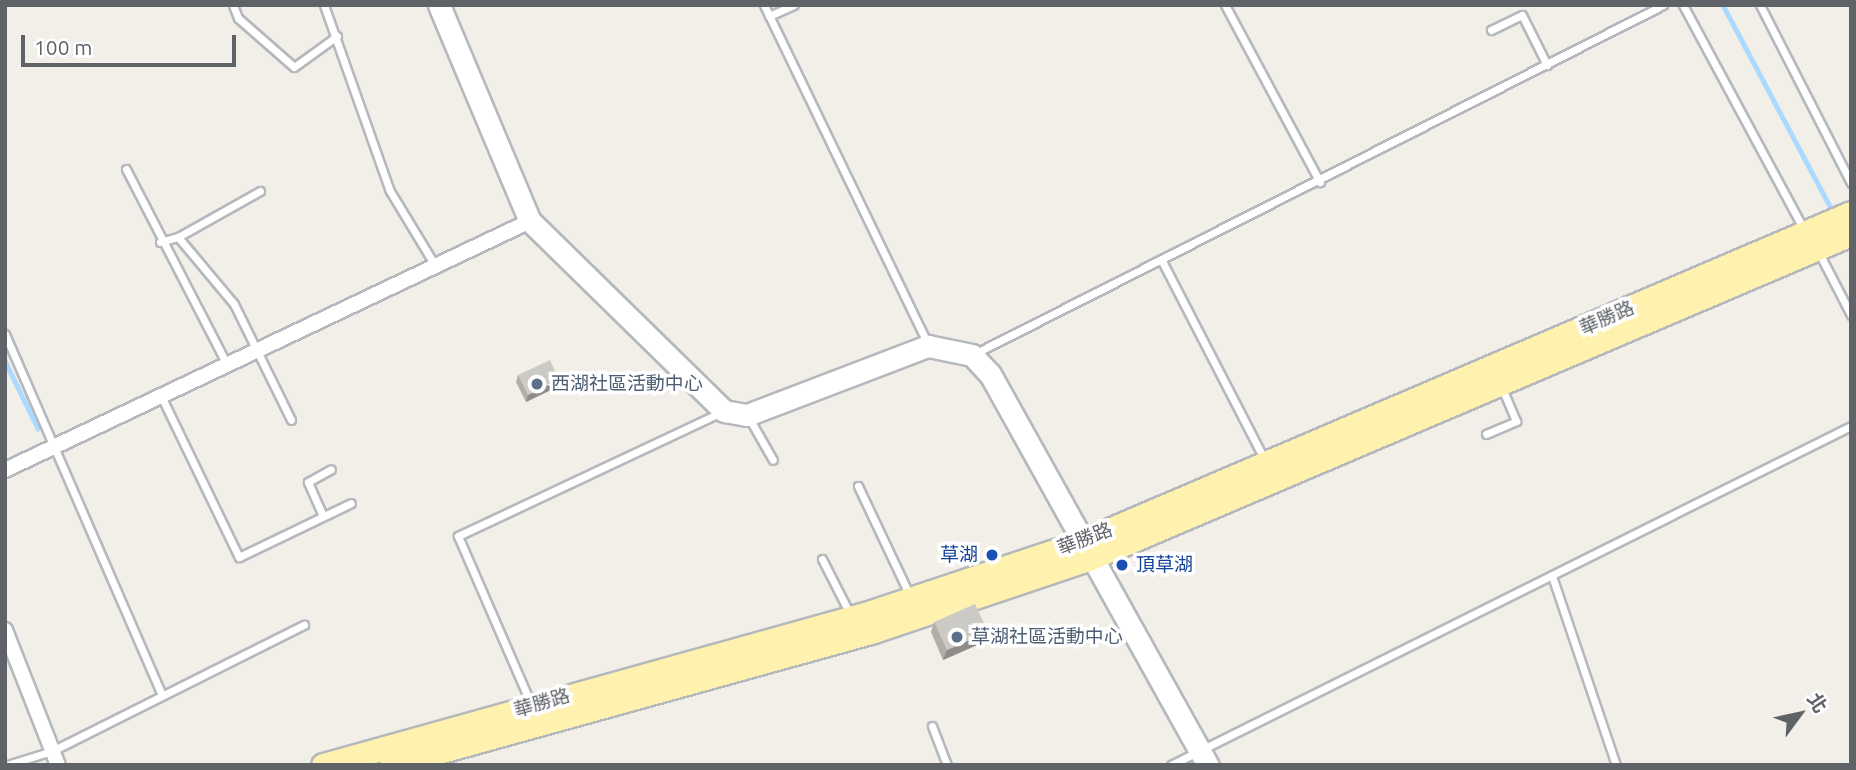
<!DOCTYPE html>
<meta charset="utf-8">
<style>
body{margin:0}
#map{position:relative;width:1856px;height:770px;overflow:hidden;background:#f1efe8;font-family:Ubuntu,"Noto Sans TC",sans-serif}
div>[style]{position:absolute}
.stream>*{height:4.5px;margin:-2.25px;padding:0 2.25px;transform-origin:2.25px;border-radius:2.25px;background:#aadaff}
.roads{filter:drop-shadow(2px 0 #b5b8bc) drop-shadow(-2px 0 #b5b8bc) drop-shadow(0 2px #b5b8bc) drop-shadow(0 -2px #b5b8bc)}
.lane>*{height:7px;margin:-3.5px;padding:0 3.5px;transform-origin:3.5px;border-radius:3.5px;background:#fff}
.street>*{height:14px;margin:-7px;padding:0 7px;transform-origin:7px;border-radius:7px;background:#fff}
.secondary>*{height:21px;margin:-10.5px;padding:0 10.5px;transform-origin:10.5px;border-radius:10.5px;background:#fff}
.primary>*{height:23px;margin:-11.5px;padding:0 11.5px;transform-origin:11.5px;border-radius:11.5px;background:#fff2af}
.wall>*{inset:0;background:#afaea9}
.shaded-wall>*{inset:0;background:#8f8d8a}
.building>*{inset:0;background:#cccac5}
.dots>*{width:19px;height:19px;translate:-50% -50%;box-sizing:border-box;border:4px solid #fff;border-radius:50%}
span{translate:-50% -50%;white-space:nowrap;text-align:center;line-height:1.15;-webkit-text-stroke:7px #fff;paint-order:stroke}
.street-label{font-size:19px;color:#5f6368}
.service-label{font-size:19px;color:#4e5e75}
.left{translate:0 -50%;text-align:left}
.transit-label{font-size:19px;color:#164399}
.right{translate:-100% -50%;text-align:right}
.frame{position:absolute;inset:0;border:7px solid #5f6368;pointer-events:none}
.north{position:absolute;left:1765px;top:679px;width:70px;height:70px;-webkit-text-stroke:5px #fff;paint-order:stroke;rotate:57deg;font-size:19px;font-weight:700;line-height:28px;text-align:center;color:#5f6368}
.north::after{content:'';display:block;margin:auto;width:24px;height:32px;background:#5f6368;clip-path:polygon(50% 0,100% 100%,50% 72%,0 100%)}
.scale{position:absolute;left:21px;top:35px;width:215px;height:32px;box-sizing:border-box;border:4px solid #5f6368;border-top:0;padding-left:9px;font-size:21px;line-height:24px;white-space:nowrap;color:#5f6368;-webkit-text-stroke:5px #fff;paint-order:stroke}
</style>
<div id="map">
<div class="stream">
<i style="left:1723px;top:5px;width:237px;rotate:62deg"></i>
<i style="left:5px;top:361px;width:75px;rotate:63.8deg"></i>
</div>
<div class="roads">
<div class="lane">
<i style="left:233px;top:5px;width:14px;rotate:69deg"></i>
<i style="left:238px;top:18px;width:74px;rotate:41.2deg"></i>
<i style="left:294px;top:67px;width:53px;rotate:-35.8deg"></i>
<i style="left:324px;top:5px;width:197px;rotate:70.5deg"></i>
<i style="left:390px;top:191px;width:89px;rotate:58.8deg"></i>
<i style="left:764px;top:5px;width:377px;rotate:64.2deg"></i>
<i style="left:1225px;top:5px;width:201px;rotate:61.8deg"></i>
<i style="left:1683px;top:5px;width:255px;rotate:61.7deg"></i>
<i style="left:1760px;top:5px;width:200px;rotate:62.9deg"></i>
<i style="left:769px;top:16px;width:27px;rotate:-24deg"></i>
<i style="left:1491px;top:30px;width:34px;rotate:-26deg"></i>
<i style="left:1522px;top:15px;width:56px;rotate:63.4deg"></i>
<i style="left:126px;top:169px;width:218px;rotate:62.7deg"></i>
<i style="left:178px;top:237px;width:94px;rotate:-29.3deg"></i>
<i style="left:160px;top:242px;width:19px;rotate:-16deg"></i>
<i style="left:178px;top:237px;width:87px;rotate:50.1deg"></i>
<i style="left:234px;top:304px;width:129px;rotate:63.8deg"></i>
<i style="left:1818px;top:251px;width:72px;rotate:62.7deg"></i>
<i style="left:1162px;top:261px;width:223px;rotate:62.7deg"></i>
<i style="left:5px;top:334px;width:391px;rotate:66.5deg"></i>
<i style="left:976px;top:353px;width:770px;rotate:-26.86deg"></i>
<i style="left:161px;top:396px;width:179px;rotate:64.2deg"></i>
<i style="left:239px;top:557px;width:124px;rotate:-25.7deg"></i>
<i style="left:749px;top:418px;width:48px;rotate:60.3deg"></i>
<i style="left:1486px;top:434px;width:33px;rotate:-23deg"></i>
<i style="left:1516px;top:421px;width:36px;rotate:-113deg"></i>
<i style="left:858px;top:486px;width:122px;rotate:64.7deg"></i>
<i style="left:323px;top:516px;width:37px;rotate:-114deg"></i>
<i style="left:308px;top:482px;width:26px;rotate:-29deg"></i>
<i style="left:822px;top:559px;width:62px;rotate:63deg"></i>
<i style="left:1552px;top:576px;width:200px;rotate:71.3deg"></i>
<i style="left:531px;top:704px;width:183px;rotate:-113.5deg"></i>
<i style="left:458px;top:536px;width:291px;rotate:-25.2deg"></i>
<i style="left:932px;top:726px;width:42px;rotate:69deg"></i>
<i style="left:7px;top:765px;width:47px;rotate:-17.3deg"></i>
<i style="left:52px;top:751px;width:282px;rotate:-26.6deg"></i>
<i style="left:1171px;top:765px;width:760px;rotate:-26.5deg"></i>
</div>
<div class="street">
<i style="left:5px;top:470px;width:581px;rotate:-25.37deg"></i>
<i style="left:5px;top:630px;width:145px;rotate:68.6deg"></i>
</div>
<div class="secondary">
<i style="left:439px;top:5px;width:234px;rotate:67.2deg"></i>
<i style="left:530px;top:221px;width:272px;rotate:44.4deg"></i>
<i style="left:724px;top:411px;width:23px;rotate:10deg"></i>
<i style="left:747px;top:415px;width:194px;rotate:-20.9deg"></i>
<i style="left:928px;top:346px;width:45px;rotate:11.6deg"></i>
<i style="left:972px;top:355px;width:26px;rotate:47deg"></i>
<i style="left:990px;top:374px;width:448px;rotate:60.9deg"></i>
</div>
<div class="primary">
<i style="left:323px;top:765px;width:563px;rotate:-15.57deg"></i>
<i style="left:865px;top:614px;width:228px;rotate:-18.4deg"></i>
<i style="left:1081px;top:542px;width:837px;rotate:-23.14deg"></i>
<i style="left:391px;top:765px;width:498px;rotate:-15.5deg"></i>
<i style="left:871px;top:632px;width:232px;rotate:-18.6deg"></i>
<i style="left:1091px;top:558px;width:826px;rotate:-23.09deg"></i>
</div>
</div>
<div class="wall">
<i style="clip-path:polygon(518px 375px,557px 387px,526px 402px,516px 382px)"></i>
<i style="clip-path:polygon(934px 622px,988px 632px,984px 642px,943px 660px,931px 632px)"></i>
</div>
<div class="shaded-wall">
<i style="clip-path:polygon(559px 380px,557px 387px,526px 402px,528px 395px)"></i>
<i style="clip-path:polygon(988px 632px,984px 642px,943px 660px,947px 650px)"></i>
</div>
<div class="building">
<i style="clip-path:polygon(550px 360px,559px 380px,528px 395px,518px 375px)"></i>
<i style="clip-path:polygon(975px 604px,988px 632px,947px 650px,934px 622px)"></i>
</div>
<div class="dots">
<i style="left:537px;top:384px;background:#5c6f8a"></i>
<i style="left:992px;top:555px;background:#1a4fb4"></i>
<i style="left:1122px;top:565px;background:#1a4fb4"></i>
<i style="left:957px;top:637px;background:#5c6f8a"></i>
</div>
<div class="street-label">
<span style="left:1607px;top:318px;rotate:-23deg">華勝路</span>
<span style="left:1085px;top:539px;rotate:-21deg">華勝路</span>
<span style="left:542px;top:703px;rotate:-16deg">華勝路</span>
</div>
<div class="service-label">
<span class="left" style="left:551px;top:384px">西湖社區活動中心</span>
<span class="left" style="left:971px;top:637px">草湖社區活動中心</span>
</div>
<div class="transit-label">
<span class="right" style="left:978px;top:555px">草湖</span>
<span class="left" style="left:1136px;top:565px">頂草湖</span>
</div>
<div class="frame"></div>
<div class="north">北</div>
<div class="scale">100 m</div>
</div>
